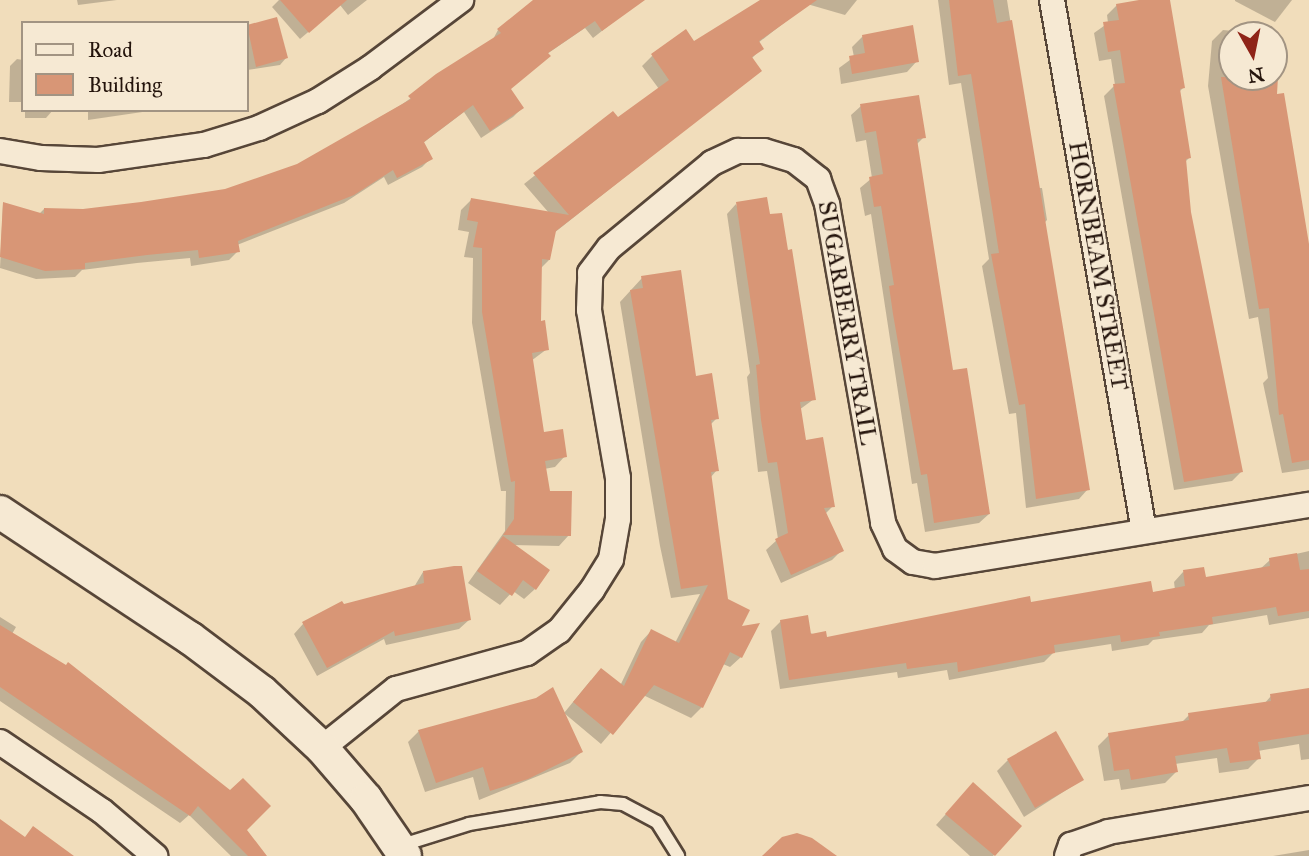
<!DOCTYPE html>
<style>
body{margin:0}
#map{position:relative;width:1309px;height:856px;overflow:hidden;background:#f1ddbb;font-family:"IM FELL Great Primer",serif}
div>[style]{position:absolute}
.shadow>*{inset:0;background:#0003}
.building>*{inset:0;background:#d89676}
.roads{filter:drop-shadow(2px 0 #574638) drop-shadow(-2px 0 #574638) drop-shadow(0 2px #574638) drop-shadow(0 -2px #574638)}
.service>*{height:12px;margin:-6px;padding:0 6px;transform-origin:6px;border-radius:6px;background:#f6e9d3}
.minor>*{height:24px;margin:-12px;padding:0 12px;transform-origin:12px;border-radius:12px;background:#f6e9d3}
.tertiary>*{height:32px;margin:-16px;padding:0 16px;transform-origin:16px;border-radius:16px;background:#f6e9d3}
span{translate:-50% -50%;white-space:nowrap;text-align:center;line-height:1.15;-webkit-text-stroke:5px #f6e9d3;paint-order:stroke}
.street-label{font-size:24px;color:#24140c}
.legend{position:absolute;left:21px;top:21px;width:228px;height:91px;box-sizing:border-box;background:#f6e9d3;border:2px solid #a29483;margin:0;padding:9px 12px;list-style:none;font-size:21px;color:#24140c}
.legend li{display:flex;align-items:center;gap:14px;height:35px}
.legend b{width:35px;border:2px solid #a29483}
.north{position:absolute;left:1218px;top:21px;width:70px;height:70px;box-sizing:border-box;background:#f6e9d3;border:2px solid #a29483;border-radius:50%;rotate:171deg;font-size:19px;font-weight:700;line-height:28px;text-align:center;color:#24140c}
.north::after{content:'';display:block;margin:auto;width:24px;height:32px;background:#8f2418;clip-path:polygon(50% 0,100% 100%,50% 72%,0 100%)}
</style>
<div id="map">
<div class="shadow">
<i style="clip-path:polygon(77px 0,117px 0,78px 5px)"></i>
<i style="clip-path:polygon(279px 0,367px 0,348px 15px,340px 5px,300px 39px,272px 7px)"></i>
<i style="clip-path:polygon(537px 0,631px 0,631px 8px,593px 38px,585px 28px,547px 54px,509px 90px,522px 108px,513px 117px,481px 138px,464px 112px,423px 143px,431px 158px,422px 167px,388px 185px,384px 177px,344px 203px,237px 245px,238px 251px,229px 260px,191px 266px,190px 258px,137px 263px,82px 270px,75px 277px,36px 279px,0 268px,3px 204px,39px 214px,44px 209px,83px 211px,225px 191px,297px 166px,401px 105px,492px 41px,498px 30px)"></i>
<i style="clip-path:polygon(761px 0,797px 0,803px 8px,758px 43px,762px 48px,751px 59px,759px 71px,554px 233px,549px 260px,540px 269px,539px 323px,547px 349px,531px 361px,543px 434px,565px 456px,555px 467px,544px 469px,548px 493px,569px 535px,559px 546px,512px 545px,535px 589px,524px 599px,513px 591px,500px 605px,468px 583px,505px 531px,506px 491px,501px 491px,472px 323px,473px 258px,464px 257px,469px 232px,458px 230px,461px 210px,471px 200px,549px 213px,524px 184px,613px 113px,617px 119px,659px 89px,642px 66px,652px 56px,685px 32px,694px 43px)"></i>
<i style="clip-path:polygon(808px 0,857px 0,845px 15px,807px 4px)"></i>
<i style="clip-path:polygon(938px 0,1007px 0,1037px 188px,1042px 188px,1047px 220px,1044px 223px,1088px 489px,1079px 499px,1026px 508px,1016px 413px,1009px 414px,982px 266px,989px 259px,961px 83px,949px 85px)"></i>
<i style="clip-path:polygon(1151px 0,1168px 0,1183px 88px,1179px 92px,1189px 158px,1185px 162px,1189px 213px,1241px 472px,1232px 481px,1174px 490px,1104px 96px,1115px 85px,1111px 59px,1099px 61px,1094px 33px,1108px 23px,1107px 15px,1117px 5px)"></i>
<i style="clip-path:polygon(1292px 0,1275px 22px,1235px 1px,1235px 0)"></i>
<i style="clip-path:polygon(275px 19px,286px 58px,280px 65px,247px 70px,247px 29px)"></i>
<i style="clip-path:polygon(1223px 30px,1265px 34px,1232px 35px,1232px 77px,1274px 77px,1274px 57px,1278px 57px,1275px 96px,1309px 252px,1309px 469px,1282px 473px,1263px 383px,1268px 378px,1258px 317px,1249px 319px,1208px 86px,1212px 41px)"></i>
<i style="clip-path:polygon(863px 36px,917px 61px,907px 72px,841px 84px,839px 68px,854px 57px,852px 47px)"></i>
<i style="clip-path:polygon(17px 59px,23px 60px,23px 102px,9px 102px,10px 66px)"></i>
<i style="clip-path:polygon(861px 106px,924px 137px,916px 145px,952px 372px,989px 514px,979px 523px,925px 532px,917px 483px,912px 484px,871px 214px,865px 216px,860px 188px,872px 178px,866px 140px,856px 142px,851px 115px)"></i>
<i style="clip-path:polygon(25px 110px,53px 110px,46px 118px,25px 118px)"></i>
<i style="clip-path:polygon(88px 110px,156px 110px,88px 120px)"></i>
<i style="clip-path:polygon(736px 204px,814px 399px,799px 410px,804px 442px,833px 506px,825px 514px,842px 550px,832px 560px,781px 583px,766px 550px,778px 539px,767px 471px,758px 472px,747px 377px,750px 373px,727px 214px)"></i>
<i style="clip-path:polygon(642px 278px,717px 418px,710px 425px,717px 470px,710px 478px,726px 600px,741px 657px,730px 667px,723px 664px,702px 707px,691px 718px,643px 695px,601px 744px,564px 713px,591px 680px,620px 686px,641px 642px,651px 631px,675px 643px,700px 594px,671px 598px,660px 546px,620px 302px)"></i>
<i style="clip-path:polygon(1309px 551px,1309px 618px,1269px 625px,1267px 615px,1209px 625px,1202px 633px,1153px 640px,1148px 645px,1112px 651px,1111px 644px,1053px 653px,1044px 662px,949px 680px,947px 670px,898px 678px,897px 672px,780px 689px,771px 631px,781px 621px,825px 639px,1029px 604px,1175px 590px,1174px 582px,1183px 572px,1204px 579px,1259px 570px,1270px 560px)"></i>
<i style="clip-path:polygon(423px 572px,469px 620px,459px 629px,386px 645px,384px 639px,317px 676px,294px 634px,303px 624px,343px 606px,414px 587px)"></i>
<i style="clip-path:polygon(0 617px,16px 627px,12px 634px,101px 688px,230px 793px,245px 830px,265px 856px,231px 856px,189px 815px,180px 823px,0 701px)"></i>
<i style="clip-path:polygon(1309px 690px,1309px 759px,1301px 760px,1299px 744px,1258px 751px,1259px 758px,1248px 769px,1219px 773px,1217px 758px,1175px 764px,1176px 772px,1165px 783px,1121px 790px,1119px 779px,1104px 781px,1098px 746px,1109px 735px,1180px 724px,1189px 715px,1264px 704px,1271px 696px)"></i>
<i style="clip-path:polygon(419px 731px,581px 752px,570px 763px,479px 800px,473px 777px,425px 792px,408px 742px)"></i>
<i style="clip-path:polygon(1008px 760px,1082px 780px,1024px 817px,997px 771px)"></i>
<i style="clip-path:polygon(963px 795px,1020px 826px,993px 856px,970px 856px,936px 825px)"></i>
<i style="clip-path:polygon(1309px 850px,1309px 856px,1273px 856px)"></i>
</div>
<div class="building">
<i style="clip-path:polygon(280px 0,347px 0,309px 33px)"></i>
<i style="clip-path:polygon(533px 0,645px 0,602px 31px,595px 21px,548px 53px,551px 56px,511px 89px,524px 108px,490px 131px,473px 105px,424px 142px,433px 159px,397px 178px,393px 170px,354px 195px,238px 241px,240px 252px,199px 258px,198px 250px,147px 255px,85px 263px,85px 269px,45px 271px,0 257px,3px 202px,44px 214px,44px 208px,83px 209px,141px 202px,225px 189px,297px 164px,411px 99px,408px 96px,436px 74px,501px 33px,497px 29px)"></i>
<i style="clip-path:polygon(760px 0,817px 0,759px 41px,764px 49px,752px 57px,762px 71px,556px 231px,550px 260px,542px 259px,541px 321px,545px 320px,549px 350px,532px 353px,544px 432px,563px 429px,567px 457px,545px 461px,550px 491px,572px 491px,571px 536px,503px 535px,514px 519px,515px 481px,511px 482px,482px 312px,482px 248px,473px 247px,478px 222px,467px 220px,471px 198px,569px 215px,533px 173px,613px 111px,618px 117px,669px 80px,651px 54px,686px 29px,694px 41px)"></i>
<i style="clip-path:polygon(949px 0,993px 0,997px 23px,1012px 20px,1090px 490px,1036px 499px,1025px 404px,1019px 405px,991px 254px,999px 253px,971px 74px,958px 76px)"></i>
<i style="clip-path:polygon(1139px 0,1170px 0,1185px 88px,1180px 89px,1191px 158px,1186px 159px,1191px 212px,1243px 472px,1184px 482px,1113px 84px,1125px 83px,1120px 50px,1108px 52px,1103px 22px,1119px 20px,1116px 4px)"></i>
<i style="clip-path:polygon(277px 17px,288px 58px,256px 67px,247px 25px)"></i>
<i style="clip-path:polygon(913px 25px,919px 62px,852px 74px,849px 56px,865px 53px,862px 35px)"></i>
<i style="clip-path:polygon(1221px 77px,1278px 77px,1277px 94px,1284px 93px,1309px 244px,1309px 460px,1292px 463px,1283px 414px,1279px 415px,1269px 308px,1259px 309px)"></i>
<i style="clip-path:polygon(919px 95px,926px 138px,917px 139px,953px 370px,967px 368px,990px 514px,934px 523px,927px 474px,921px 475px,893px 314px,889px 286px,894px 285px,881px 206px,874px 207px,869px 177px,883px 174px,876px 131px,865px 133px,860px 104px)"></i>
<i style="clip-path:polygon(767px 197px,770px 214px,782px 213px,788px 250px,792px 249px,816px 400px,800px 402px,806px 440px,823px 437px,835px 507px,824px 508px,844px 551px,791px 575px,775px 539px,788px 533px,777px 462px,768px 463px,761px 420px,756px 365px,760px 364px,736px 202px)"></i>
<i style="clip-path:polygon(681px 270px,696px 376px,712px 373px,719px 419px,711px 420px,719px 471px,711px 472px,728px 599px,750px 610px,742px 626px,760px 623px,742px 658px,730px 652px,703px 708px,654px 685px,613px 735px,573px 702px,601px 668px,624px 686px,651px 629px,679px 643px,708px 585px,681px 589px,630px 290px,643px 288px,641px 276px)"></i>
<i style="clip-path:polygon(503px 536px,550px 570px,536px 590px,523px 580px,512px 596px,477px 571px)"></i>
<i style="clip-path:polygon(1297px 553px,1300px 570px,1309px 569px,1309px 611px,1278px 616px,1276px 607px,1212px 617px,1213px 624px,1159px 632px,1160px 636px,1121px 642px,1120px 635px,1054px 645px,1055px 653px,958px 672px,957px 662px,907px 669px,906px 663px,789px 680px,780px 620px,808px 615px,811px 634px,826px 631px,827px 637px,1030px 596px,1031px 602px,1151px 581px,1153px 592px,1185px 586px,1183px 570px,1204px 567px,1206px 577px,1270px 566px,1269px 558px)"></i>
<i style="clip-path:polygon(454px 566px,462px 566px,471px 620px,395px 636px,394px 631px,327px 668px,302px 622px,342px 601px,344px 604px,424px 583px,423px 571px)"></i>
<i style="clip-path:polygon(0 625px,66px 665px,68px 662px,230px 790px,243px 778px,271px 806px,247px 830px,267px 856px,248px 856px,198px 806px,190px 816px,0 687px)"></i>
<i style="clip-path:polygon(553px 687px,583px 752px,528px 779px,490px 791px,483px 767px,436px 783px,418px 730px,536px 698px)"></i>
<i style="clip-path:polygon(1309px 688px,1309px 734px,1258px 742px,1261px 759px,1230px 763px,1227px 748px,1175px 756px,1178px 772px,1131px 780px,1129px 769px,1114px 771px,1108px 733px,1189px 720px,1188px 713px,1271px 701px,1270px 694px)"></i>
<i style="clip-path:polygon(1056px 731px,1084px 780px,1035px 808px,1007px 759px)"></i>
<i style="clip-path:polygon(973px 782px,1022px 826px,995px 856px,945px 814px)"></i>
<i style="clip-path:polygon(0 819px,25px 837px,33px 826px,74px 856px,0 856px)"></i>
<i style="clip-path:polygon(797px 833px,812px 838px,837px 856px,762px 856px,782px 837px)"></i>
</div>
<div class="roads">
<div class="service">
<i style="left:399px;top:846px;width:73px;rotate:-17.4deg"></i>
<i style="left:469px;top:824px;width:133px;rotate:-9.5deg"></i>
<i style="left:600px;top:802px;width:23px;rotate:5deg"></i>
<i style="left:623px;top:804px;width:38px;rotate:28deg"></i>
<i style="left:657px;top:822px;width:40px;rotate:58deg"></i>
</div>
<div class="minor">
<i style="left:1052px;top:0;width:539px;rotate:80.17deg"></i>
<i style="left:0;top:151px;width:42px;rotate:9.7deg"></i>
<i style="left:41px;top:158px;width:57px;rotate:2deg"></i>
<i style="left:98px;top:160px;width:107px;rotate:-8.1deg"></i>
<i style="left:204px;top:145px;width:58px;rotate:-17.2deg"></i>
<i style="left:259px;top:128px;width:65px;rotate:-24.6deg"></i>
<i style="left:318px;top:101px;width:62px;rotate:-32.4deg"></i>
<i style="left:370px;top:68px;width:114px;rotate:-36.8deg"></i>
<i style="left:0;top:742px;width:123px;rotate:34.1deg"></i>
<i style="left:102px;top:811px;width:70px;rotate:40.3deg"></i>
<i style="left:322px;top:748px;width:95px;rotate:-38.6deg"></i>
<i style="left:396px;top:689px;width:136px;rotate:-15.4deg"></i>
<i style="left:527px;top:653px;width:39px;rotate:-35deg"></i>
<i style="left:559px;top:631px;width:53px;rotate:-51.2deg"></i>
<i style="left:592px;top:590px;width:36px;rotate:-58deg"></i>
<i style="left:611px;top:559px;width:41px;rotate:-80.1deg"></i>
<i style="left:618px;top:519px;width:41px;rotate:-90deg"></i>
<i style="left:618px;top:478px;width:170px;rotate:-99.8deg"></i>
<i style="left:589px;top:310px;width:37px;rotate:-88deg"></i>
<i style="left:590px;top:273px;width:31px;rotate:-53deg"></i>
<i style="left:609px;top:248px;width:134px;rotate:-39.5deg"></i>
<i style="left:712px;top:163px;width:29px;rotate:-25deg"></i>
<i style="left:738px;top:151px;width:26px"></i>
<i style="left:764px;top:151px;width:31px;rotate:17deg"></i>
<i style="left:794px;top:160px;width:31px;rotate:38deg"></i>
<i style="left:818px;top:179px;width:27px;rotate:70deg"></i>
<i style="left:827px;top:204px;width:324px;rotate:80deg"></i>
<i style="left:883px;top:523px;width:29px;rotate:65deg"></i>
<i style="left:895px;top:549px;width:22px;rotate:36deg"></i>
<i style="left:913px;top:562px;width:22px;rotate:10deg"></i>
<i style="left:935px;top:566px;width:379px;rotate:-9.3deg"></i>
<i style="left:1067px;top:856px;width:12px;rotate:-70deg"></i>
<i style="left:1071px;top:845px;width:39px;rotate:-19deg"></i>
<i style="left:1108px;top:832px;width:204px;rotate:-9.6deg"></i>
</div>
<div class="tertiary">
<i style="left:0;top:512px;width:228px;rotate:33.6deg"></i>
<i style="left:190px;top:638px;width:90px;rotate:36.9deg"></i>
<i style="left:262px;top:692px;width:82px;rotate:43deg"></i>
<i style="left:322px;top:748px;width:67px;rotate:49.2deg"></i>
<i style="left:366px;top:799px;width:69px;rotate:55.6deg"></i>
</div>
</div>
<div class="street-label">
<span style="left:1098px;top:266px;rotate:80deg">HORNBEAM STREET</span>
<span style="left:847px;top:323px;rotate:80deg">SUGARBERRY TRAIL</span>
</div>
<ul class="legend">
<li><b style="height:9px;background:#f6e9d3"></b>Road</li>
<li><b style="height:19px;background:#d89676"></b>Building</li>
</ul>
<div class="north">N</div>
</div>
